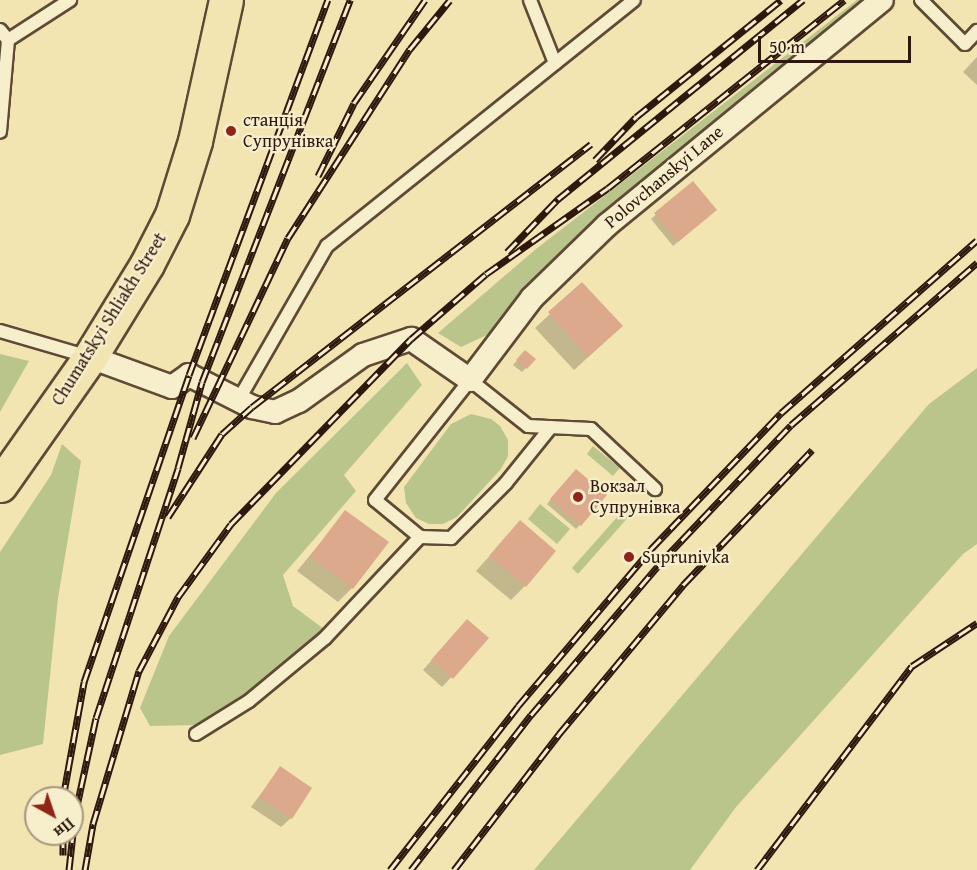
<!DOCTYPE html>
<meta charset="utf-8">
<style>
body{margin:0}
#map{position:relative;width:977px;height:870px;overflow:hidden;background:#f3e5b1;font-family:"Gentium Book Plus",serif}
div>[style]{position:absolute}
.green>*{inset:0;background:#bac58c}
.shadow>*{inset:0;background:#0003}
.building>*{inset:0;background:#dca98d}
.roads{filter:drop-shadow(2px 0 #5f4a35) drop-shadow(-2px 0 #5f4a35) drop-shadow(0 2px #5f4a35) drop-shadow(0 -2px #5f4a35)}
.lane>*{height:12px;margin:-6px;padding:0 6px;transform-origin:6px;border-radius:6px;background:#f7eecc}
.street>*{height:22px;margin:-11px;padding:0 11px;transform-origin:11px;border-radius:11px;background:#f7eecc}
.primary>*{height:33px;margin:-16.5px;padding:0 16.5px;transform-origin:16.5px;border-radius:16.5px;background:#f3e5b1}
.rail>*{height:7px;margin-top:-3.5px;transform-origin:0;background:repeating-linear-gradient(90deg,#f7eecc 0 14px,#2e170c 0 28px);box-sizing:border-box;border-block:2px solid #2e170c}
.dots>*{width:16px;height:16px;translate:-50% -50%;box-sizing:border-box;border:3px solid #f7eecc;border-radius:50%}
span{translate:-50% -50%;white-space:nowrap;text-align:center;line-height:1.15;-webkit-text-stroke:4.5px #f7eecc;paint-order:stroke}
.poi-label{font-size:18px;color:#2e170c}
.left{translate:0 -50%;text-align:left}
.street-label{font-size:18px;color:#2e170c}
.north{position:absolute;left:24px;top:786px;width:60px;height:60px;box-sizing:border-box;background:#f7eecc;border:2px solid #a7987f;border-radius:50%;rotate:140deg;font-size:16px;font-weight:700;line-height:24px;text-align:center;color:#2e170c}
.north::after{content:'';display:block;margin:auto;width:21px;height:27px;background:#8f2418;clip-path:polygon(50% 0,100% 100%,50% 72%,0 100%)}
.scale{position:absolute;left:758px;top:36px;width:153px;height:27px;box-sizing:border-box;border:3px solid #2e170c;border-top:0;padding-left:8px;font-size:18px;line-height:21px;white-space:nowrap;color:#2e170c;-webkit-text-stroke:4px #f7eecc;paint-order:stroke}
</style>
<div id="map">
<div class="green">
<i style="clip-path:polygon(857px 0,873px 0,502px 328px,461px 347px,438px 333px,536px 249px)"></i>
<i style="clip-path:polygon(0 354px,29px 361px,0 412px)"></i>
<i style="clip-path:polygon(407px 363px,422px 385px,344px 475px,356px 491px,283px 575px,293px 606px,324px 629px,251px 692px,200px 725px,150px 726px,140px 708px,169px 636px,276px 493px)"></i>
<i style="clip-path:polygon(977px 368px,977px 544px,963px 554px,736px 807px,690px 870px,534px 870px,929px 404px)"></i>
<i style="clip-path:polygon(471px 414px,491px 419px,500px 426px,508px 440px,508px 456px,501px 469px,457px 517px,443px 524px,429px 524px,416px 518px,406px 503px,404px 487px,451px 424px)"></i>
<i style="clip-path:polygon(62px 444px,81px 461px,58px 598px,43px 744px,0 755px,0 552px,51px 475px)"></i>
<i style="clip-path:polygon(593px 446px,620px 468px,613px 476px,587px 454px)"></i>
<i style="clip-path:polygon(540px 504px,570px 529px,557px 544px,528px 519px)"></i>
<i style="clip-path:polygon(626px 507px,632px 513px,578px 574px,572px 568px)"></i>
</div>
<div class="shadow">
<i style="clip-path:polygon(977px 57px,977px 85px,963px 72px)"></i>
<i style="clip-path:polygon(692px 183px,711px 214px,673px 246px,651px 219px)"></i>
<i style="clip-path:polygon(582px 284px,607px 340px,574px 370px,535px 328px)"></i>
<i style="clip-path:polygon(521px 356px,526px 368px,522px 372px,513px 365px)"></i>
<i style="clip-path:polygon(572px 475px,580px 525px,576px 529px,547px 504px)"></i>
<i style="clip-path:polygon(346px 512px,352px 588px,338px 602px,297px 571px)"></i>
<i style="clip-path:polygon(520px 522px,525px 586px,511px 600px,476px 571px)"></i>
<i style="clip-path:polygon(458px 631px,487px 639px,442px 687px,423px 670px)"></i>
<i style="clip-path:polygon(280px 768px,291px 818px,281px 827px,251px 807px)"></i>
</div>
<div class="building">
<i style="clip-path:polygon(693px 181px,717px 210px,678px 242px,654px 213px)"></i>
<i style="clip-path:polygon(582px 282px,623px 326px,588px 357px,548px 312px)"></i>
<i style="clip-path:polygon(525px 350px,536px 359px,527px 369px,516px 360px)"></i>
<i style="clip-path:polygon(576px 469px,607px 495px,581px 526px,550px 499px)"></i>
<i style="clip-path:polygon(345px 510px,389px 542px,353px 589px,310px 556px)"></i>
<i style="clip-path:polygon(520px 520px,556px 551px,526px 587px,489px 556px)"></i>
<i style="clip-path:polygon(467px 619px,489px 638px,453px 679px,431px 660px)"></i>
<i style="clip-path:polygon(280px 766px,312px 788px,292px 819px,259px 797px)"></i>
</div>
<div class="roads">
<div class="lane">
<i style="left:530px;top:0;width:68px;rotate:68.4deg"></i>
<i style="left:921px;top:0;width:62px;rotate:45deg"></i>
<i style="left:965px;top:44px;width:18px;rotate:-47deg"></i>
<i style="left:0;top:30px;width:13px;rotate:51deg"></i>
<i style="left:8px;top:40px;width:92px;rotate:95deg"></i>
<i style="left:8px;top:40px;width:74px;rotate:-32.8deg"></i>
<i style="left:0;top:331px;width:93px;rotate:16.3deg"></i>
<i style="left:239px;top:399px;width:177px;rotate:-60.1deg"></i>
<i style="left:327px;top:246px;width:393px;rotate:-38.7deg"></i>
<i style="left:551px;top:427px;width:72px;rotate:128.8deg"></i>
<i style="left:506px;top:483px;width:78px;rotate:135deg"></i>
<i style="left:451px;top:538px;width:31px;rotate:-178deg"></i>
<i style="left:420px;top:537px;width:58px;rotate:-140.6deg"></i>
<i style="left:375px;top:500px;width:153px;rotate:-51.6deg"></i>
<i style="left:470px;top:380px;width:74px;rotate:38.4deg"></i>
<i style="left:528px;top:426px;width:63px;rotate:2.7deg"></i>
<i style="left:591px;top:429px;width:88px;rotate:43.2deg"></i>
<i style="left:196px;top:734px;width:62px;rotate:-31.9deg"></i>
<i style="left:249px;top:701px;width:99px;rotate:-39.7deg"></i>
<i style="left:325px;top:638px;width:139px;rotate:-46.8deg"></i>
</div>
<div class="street">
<i style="left:90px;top:357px;width:87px;rotate:20.1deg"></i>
<i style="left:172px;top:387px;width:21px;rotate:-35deg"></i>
<i style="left:189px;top:375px;width:71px;rotate:26.9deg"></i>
<i style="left:252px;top:407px;width:24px;rotate:12deg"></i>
<i style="left:275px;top:412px;width:26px;rotate:-25deg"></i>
<i style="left:299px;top:401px;width:79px;rotate:-35.7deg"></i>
<i style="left:363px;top:355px;width:51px;rotate:-18.4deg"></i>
<i style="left:411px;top:339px;width:72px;rotate:34.8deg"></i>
<i style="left:470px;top:380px;width:103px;rotate:-52.9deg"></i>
<i style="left:532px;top:298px;width:105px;rotate:-44.2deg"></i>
<i style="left:607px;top:225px;width:355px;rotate:-39.3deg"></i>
</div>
<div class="primary">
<i style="left:0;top:485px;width:156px;rotate:-54.9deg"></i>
<i style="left:90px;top:357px;width:109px;rotate:-58.5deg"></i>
<i style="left:147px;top:264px;width:55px;rotate:-63deg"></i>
<i style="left:172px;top:215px;width:77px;rotate:-72.7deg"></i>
<i style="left:195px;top:141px;width:144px;rotate:-77.6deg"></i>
</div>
</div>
<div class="rail">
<i style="left:595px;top:160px;width:59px;rotate:-46.4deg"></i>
<i style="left:636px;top:117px;width:186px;rotate:-38.9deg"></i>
<i style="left:318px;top:176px;width:81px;rotate:-63.7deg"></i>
<i style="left:354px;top:103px;width:125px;rotate:-55.4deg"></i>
<i style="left:507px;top:252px;width:74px;rotate:-46.1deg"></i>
<i style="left:558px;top:199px;width:316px;rotate:-39.1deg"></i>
<i style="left:193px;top:438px;width:221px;rotate:-64.6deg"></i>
<i style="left:288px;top:238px;width:225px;rotate:-57.2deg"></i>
<i style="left:410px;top:49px;width:63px;rotate:-50.8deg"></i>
<i style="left:168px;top:517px;width:99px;rotate:-57deg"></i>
<i style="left:222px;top:434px;width:40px;rotate:-42deg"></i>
<i style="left:252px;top:407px;width:429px;rotate:-37.8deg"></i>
<i style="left:63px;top:798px;width:118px;rotate:-79.7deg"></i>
<i style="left:84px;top:682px;width:324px;rotate:-71.1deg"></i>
<i style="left:189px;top:375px;width:400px;rotate:-69.7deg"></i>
<i style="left:63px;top:834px;width:21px;rotate:90deg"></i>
<i style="left:69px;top:870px;width:55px;rotate:-83.8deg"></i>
<i style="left:75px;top:815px;width:99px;rotate:-77.8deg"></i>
<i style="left:96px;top:718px;width:263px;rotate:-71.8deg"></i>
<i style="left:178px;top:468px;width:89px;rotate:-74.4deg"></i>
<i style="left:202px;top:382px;width:410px;rotate:-68.8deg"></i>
<i style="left:85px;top:870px;width:47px;rotate:-80.1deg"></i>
<i style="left:93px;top:824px;width:160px;rotate:-73.3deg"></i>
<i style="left:139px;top:671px;width:84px;rotate:-62.2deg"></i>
<i style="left:178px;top:597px;width:90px;rotate:-54deg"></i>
<i style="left:231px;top:524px;width:258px;rotate:-45.8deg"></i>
<i style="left:411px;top:339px;width:99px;rotate:-40.9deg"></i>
<i style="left:486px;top:274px;width:149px;rotate:-35.2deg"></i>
<i style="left:608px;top:188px;width:302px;rotate:-38.5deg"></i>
<i style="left:390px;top:870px;width:208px;rotate:-52deg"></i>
<i style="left:518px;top:706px;width:206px;rotate:-49.7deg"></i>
<i style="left:651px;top:549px;width:188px;rotate:-46.3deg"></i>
<i style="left:781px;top:413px;width:261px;rotate:-41.4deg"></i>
<i style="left:411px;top:870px;width:196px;rotate:-52.3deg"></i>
<i style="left:531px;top:715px;width:202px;rotate:-49.6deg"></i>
<i style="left:662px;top:561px;width:187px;rotate:-46.5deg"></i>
<i style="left:791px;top:425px;width:247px;rotate:-41.1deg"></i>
<i style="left:454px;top:870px;width:172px;rotate:-52.3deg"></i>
<i style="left:559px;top:734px;width:194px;rotate:-50.2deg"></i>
<i style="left:683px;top:585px;width:187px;rotate:-46.3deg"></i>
<i style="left:757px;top:870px;width:256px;rotate:-52.8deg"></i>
<i style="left:912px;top:666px;width:78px;rotate:-33.5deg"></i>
</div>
<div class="dots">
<i style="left:231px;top:131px;background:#8f2418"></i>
<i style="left:578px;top:497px;background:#8f2418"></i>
<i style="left:629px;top:557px;background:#8f2418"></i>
</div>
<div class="poi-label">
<span class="left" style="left:243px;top:131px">станція<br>Супрунівка</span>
<span class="left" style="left:590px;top:497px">Вокзал<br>Супрунівка</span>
<span class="left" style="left:642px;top:557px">Suprunivka</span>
</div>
<div class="street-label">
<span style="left:664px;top:177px;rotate:-40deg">Polovchanskyi Lane</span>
<span style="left:109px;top:319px;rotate:-58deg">Chumatskyi Shliakh Street</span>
</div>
<div class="north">Пн</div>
<div class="scale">50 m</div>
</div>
